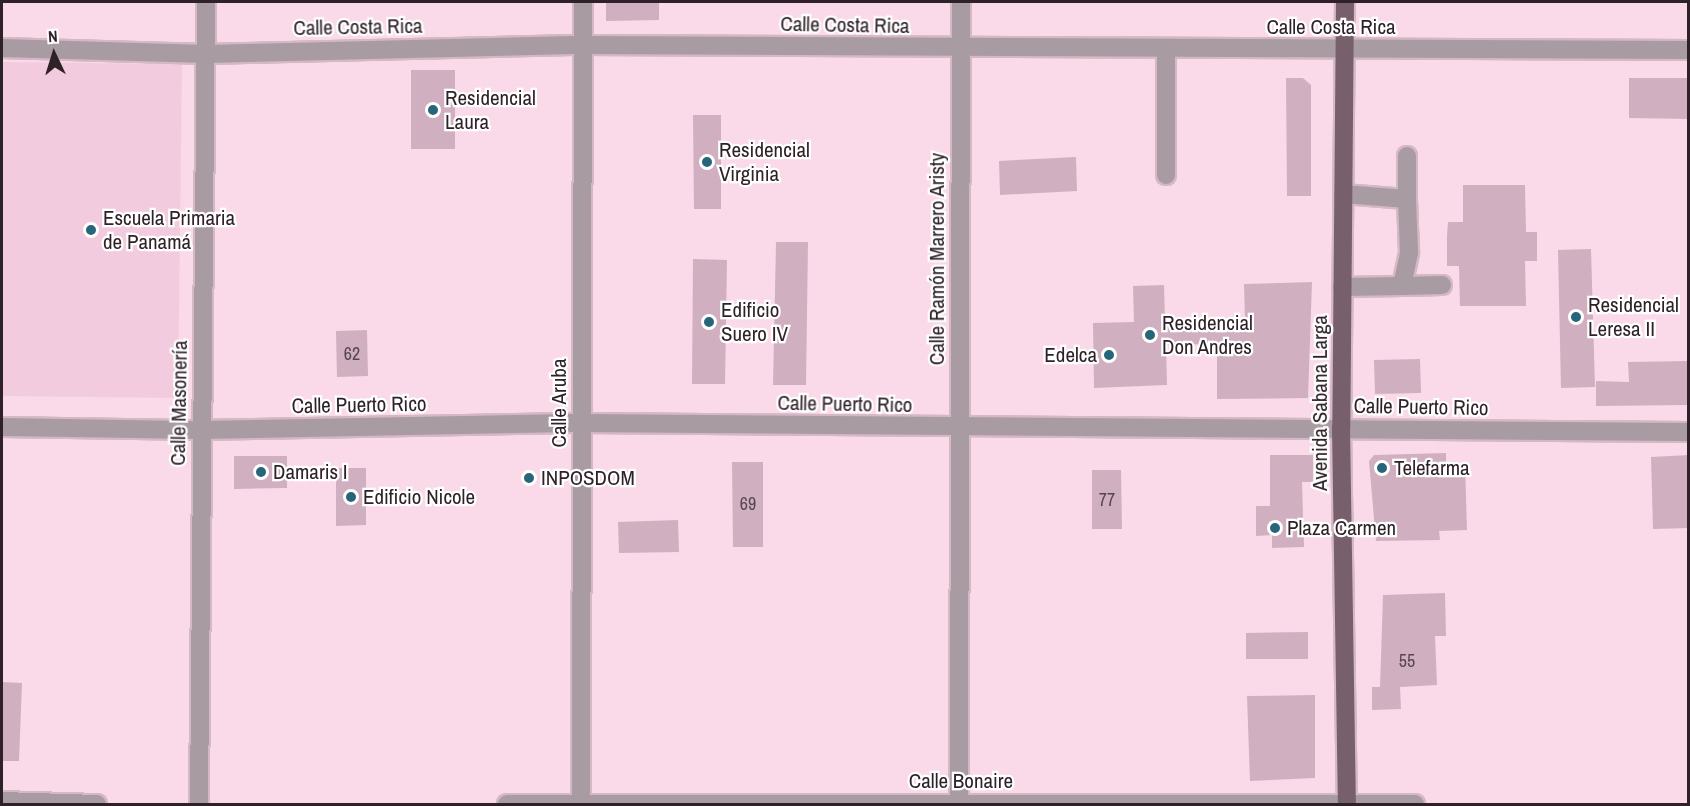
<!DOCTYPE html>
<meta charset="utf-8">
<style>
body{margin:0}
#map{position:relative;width:1690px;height:806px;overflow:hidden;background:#fad9e9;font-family:"Archivo Narrow",sans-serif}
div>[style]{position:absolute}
.built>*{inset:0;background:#f3cbdf}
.building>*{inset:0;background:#d0b0c0}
.roads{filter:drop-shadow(2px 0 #d5b8c6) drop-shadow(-2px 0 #d5b8c6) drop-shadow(0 2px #d5b8c6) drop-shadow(0 -2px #d5b8c6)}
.minor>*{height:18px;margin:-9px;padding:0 9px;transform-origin:9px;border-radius:9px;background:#a99ba2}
.major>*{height:18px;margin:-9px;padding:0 9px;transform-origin:9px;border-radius:9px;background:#785f6c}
.dots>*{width:16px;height:16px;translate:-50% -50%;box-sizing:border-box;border:3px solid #fff;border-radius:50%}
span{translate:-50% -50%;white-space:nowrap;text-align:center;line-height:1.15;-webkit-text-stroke:4.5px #fff;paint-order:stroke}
.number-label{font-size:18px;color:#56464e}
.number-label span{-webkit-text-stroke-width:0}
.street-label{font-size:21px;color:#2e2228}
.poi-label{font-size:21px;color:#2e2228}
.left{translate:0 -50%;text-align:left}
.right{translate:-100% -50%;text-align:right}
.frame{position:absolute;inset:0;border:3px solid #2e2228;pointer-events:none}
.north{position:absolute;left:24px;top:24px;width:60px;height:60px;-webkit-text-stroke:4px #fff;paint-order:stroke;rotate:356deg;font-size:16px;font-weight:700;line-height:24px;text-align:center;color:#2e2228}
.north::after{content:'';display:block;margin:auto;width:21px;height:27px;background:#2e2228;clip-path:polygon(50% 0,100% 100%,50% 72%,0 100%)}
</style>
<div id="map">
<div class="built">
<i style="clip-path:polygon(2px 62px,182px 64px,178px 398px,2px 396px)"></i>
</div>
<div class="building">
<i style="clip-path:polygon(606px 2px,659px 2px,659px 20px,606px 21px)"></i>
<i style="clip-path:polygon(411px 70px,455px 70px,455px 149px,411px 149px)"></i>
<i style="clip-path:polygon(1286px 78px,1303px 78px,1311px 85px,1311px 196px,1287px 196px)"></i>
<i style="clip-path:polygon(1629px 78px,1689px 78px,1689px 119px,1629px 118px)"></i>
<i style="clip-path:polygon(693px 115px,721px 115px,721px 209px,694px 209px)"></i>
<i style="clip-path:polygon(1076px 157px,1077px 191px,1000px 195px,999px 161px)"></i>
<i style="clip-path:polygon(1463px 185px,1525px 185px,1526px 232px,1537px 232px,1537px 261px,1525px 261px,1526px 306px,1460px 306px,1459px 266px,1447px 266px,1447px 236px,1448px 222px,1463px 222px)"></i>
<i style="clip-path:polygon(776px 242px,808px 242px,806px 385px,773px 385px)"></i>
<i style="clip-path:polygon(1591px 249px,1595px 387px,1561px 388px,1558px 250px)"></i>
<i style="clip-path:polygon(693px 259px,727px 260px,725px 384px,692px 384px)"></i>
<i style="clip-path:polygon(1312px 282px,1308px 398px,1217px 399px,1217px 344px,1166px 345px,1167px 385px,1094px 388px,1093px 323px,1134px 322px,1133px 286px,1164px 285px,1165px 321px,1245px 320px,1244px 284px)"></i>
<i style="clip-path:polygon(367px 330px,368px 376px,337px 377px,336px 331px)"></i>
<i style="clip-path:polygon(1420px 359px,1421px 393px,1375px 394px,1374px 360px)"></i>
<i style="clip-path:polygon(1689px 361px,1689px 405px,1596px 406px,1596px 381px,1629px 382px,1628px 362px)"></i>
<i style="clip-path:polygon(1446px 453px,1446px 465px,1465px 464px,1467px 530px,1439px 531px,1440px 540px,1376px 541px,1369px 461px,1374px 455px)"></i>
<i style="clip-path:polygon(1270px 455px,1313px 455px,1313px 482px,1302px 482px,1304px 547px,1272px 548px,1272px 535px,1256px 536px,1256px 506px,1270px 506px)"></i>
<i style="clip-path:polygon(1689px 455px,1689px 528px,1653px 529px,1651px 457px)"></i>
<i style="clip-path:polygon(234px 456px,287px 456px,287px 488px,234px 489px)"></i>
<i style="clip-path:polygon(732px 462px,763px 462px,763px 547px,733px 547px)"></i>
<i style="clip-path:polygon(336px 468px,366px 468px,366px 525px,336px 526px)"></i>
<i style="clip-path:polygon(1092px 470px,1121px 470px,1122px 529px,1092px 529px)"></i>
<i style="clip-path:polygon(678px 520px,679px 552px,619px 553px,618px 522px)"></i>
<i style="clip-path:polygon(1445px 593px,1446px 636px,1435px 636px,1437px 685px,1400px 687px,1401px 709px,1372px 710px,1372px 687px,1380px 687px,1383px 595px)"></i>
<i style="clip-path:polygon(1308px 632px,1308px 659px,1246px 659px,1246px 633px)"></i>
<i style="clip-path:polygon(2px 682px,22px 683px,19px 761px,2px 761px)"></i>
<i style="clip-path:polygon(1315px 695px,1315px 778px,1250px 781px,1247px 696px)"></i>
</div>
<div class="roads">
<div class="minor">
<i style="left:2px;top:48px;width:204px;rotate:1.7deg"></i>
<i style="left:206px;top:54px;width:377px;rotate:-1.4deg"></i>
<i style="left:583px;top:45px;width:1105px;rotate:0.26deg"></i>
<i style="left:1166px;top:50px;width:125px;rotate:90deg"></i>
<i style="left:1407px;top:199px;width:43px;rotate:-90deg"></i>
<i style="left:1402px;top:286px;width:40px;rotate:-1.4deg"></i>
<i style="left:1342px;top:287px;width:60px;rotate:-1deg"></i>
<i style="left:1402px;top:286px;width:35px;rotate:-78deg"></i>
<i style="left:1409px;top:252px;width:53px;rotate:-92.2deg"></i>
<i style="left:1407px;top:199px;width:64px;rotate:-175.5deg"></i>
<i style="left:2px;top:427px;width:199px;rotate:0.9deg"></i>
<i style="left:201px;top:430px;width:381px;rotate:-1.1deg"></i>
<i style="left:582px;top:423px;width:1106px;rotate:0.47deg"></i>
<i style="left:2px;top:801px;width:95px;rotate:1.8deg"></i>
<i style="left:199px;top:804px;width:802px;rotate:-89.5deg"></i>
<i style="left:507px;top:804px;width:908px"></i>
<i style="left:581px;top:804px;width:802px;rotate:-89.86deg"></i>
<i style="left:959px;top:804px;width:802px;rotate:-89.86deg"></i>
</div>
<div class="major">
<i style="left:1345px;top:2px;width:426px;rotate:90.5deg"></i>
<i style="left:1341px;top:428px;width:376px;rotate:89.1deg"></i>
</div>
</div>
<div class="dots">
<i style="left:433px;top:110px;background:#27657b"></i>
<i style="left:707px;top:162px;background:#27657b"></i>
<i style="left:91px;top:230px;background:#27657b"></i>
<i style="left:1576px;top:317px;background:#27657b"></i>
<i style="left:709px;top:322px;background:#27657b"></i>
<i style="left:1150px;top:335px;background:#27657b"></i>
<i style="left:1109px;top:355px;background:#27657b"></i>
<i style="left:1382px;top:468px;background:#27657b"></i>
<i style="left:261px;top:472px;background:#27657b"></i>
<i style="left:529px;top:478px;background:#27657b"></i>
<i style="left:351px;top:497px;background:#27657b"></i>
<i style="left:1275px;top:528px;background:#27657b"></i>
</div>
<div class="number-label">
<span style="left:352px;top:354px">62</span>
<span style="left:1107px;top:500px">77</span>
<span style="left:748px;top:504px">69</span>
<span style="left:1407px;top:661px">55</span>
</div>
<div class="street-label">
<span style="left:845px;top:25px;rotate:1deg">Calle Costa Rica</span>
<span style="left:358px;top:27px;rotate:-1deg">Calle Costa Rica</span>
<span style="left:1331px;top:27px">Calle Costa Rica</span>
<span style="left:937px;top:259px;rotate:-90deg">Calle Ramón Marrero Aristy</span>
<span style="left:179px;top:403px;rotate:-89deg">Calle Masonería</span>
<span style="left:559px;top:403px;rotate:-90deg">Calle Aruba</span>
<span style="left:1320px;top:403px;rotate:-90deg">Avenida Sabana Larga</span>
<span style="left:845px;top:404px;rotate:1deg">Calle Puerto Rico</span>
<span style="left:359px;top:405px;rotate:-1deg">Calle Puerto Rico</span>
<span style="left:1421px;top:407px;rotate:1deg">Calle Puerto Rico</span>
<span style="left:961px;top:781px">Calle Bonaire</span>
</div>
<div class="poi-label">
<span class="left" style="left:445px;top:110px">Residencial<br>Laura</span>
<span class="left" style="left:719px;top:162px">Residencial<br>Virginia</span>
<span class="left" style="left:103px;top:230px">Escuela Primaria<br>de Panamá</span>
<span class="left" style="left:1588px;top:317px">Residencial<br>Leresa II</span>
<span class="left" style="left:721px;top:322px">Edificio<br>Suero IV</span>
<span class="left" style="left:1162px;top:335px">Residencial<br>Don Andres</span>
<span class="right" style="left:1097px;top:355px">Edelca</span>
<span class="left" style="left:1394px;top:468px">Telefarma</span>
<span class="left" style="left:273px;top:472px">Damaris I</span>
<span class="left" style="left:541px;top:478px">INPOSDOM</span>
<span class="left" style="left:363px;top:497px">Edificio Nicole</span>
<span class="left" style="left:1287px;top:528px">Plaza Carmen</span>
</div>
<div class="frame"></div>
<div class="north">N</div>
</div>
